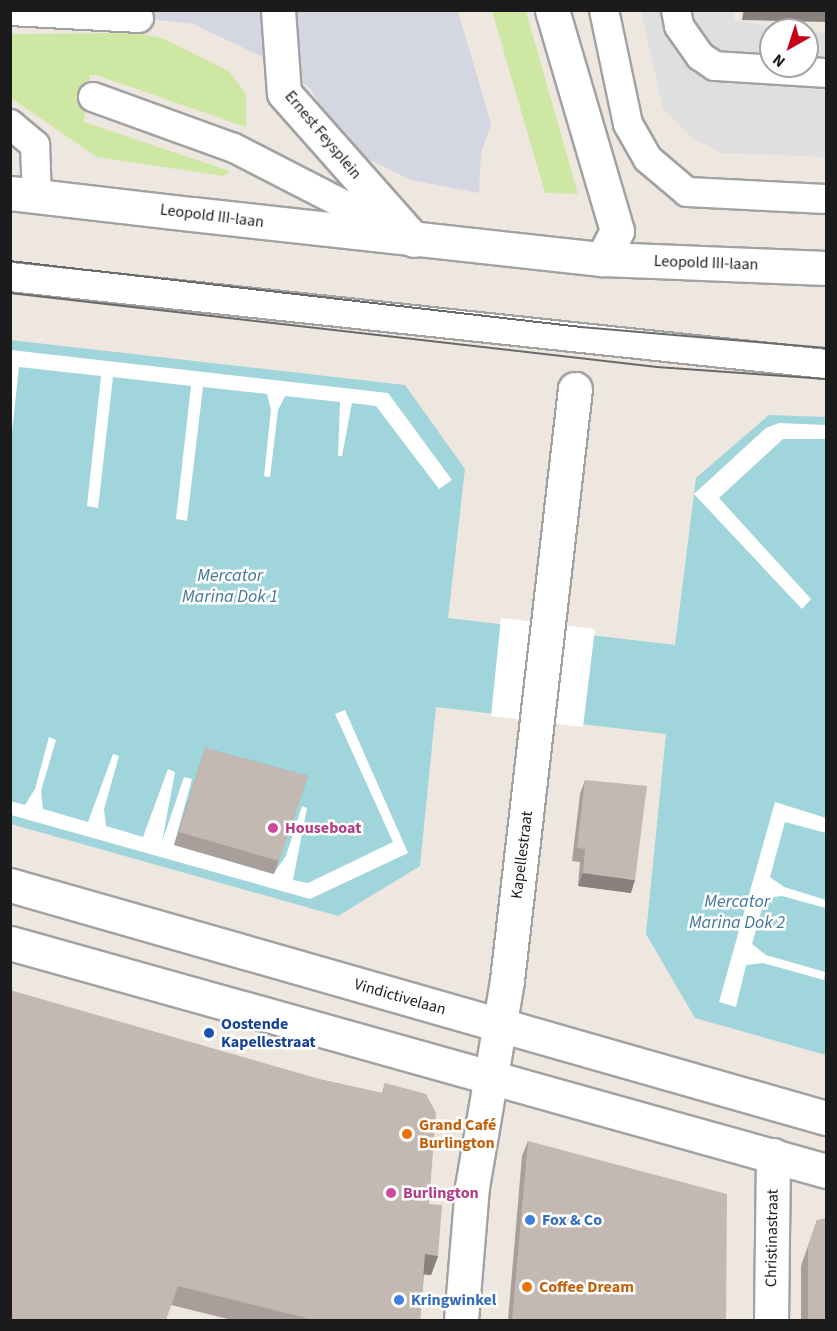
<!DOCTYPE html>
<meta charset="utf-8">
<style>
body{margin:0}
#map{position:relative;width:837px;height:1331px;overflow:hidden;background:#ede7e0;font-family:"Source Sans 3",sans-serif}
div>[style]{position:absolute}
.grass>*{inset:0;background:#cee8a4}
.parking>*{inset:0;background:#dfdfdf}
.plaza>*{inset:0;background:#d4d6e2}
.water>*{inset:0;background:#9fd5db}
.pier>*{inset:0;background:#fff}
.roads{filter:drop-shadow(2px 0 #a2a2a2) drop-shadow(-2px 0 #a2a2a2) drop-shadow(0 2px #a2a2a2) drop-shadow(0 -2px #a2a2a2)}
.service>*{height:28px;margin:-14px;padding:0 14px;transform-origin:14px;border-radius:14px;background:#fff}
.pedestrian>*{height:33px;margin:-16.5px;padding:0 16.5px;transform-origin:16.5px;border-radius:16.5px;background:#fff}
.minor>*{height:33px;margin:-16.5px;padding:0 16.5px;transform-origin:16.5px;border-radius:16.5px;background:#fff}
.tertiary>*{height:33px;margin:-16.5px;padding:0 16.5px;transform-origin:16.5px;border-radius:16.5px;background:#fff}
.tram>*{height:1.5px;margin:-0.75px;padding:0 0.75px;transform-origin:0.75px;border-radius:0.75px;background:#696969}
.wall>*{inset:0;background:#a99e9a}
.shaded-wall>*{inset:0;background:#89817d}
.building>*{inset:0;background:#c4b8b3}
.dots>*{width:16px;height:16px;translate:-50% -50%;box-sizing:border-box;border:3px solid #fff;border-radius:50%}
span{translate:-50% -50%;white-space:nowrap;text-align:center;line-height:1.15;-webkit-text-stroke:5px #fff;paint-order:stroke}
.street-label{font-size:16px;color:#1b1b1b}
.hotel-label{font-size:16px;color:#b23c85;font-weight:700}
.left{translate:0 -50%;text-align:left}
.transit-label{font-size:16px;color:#164399;font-weight:700}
.food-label{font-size:16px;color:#c56008;font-weight:700}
.shop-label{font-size:16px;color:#366cbe;font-weight:700}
.water-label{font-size:18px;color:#42789a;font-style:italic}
.frame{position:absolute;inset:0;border:12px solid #1b1b1b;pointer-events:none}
.north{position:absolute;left:759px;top:18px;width:60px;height:60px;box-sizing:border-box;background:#fff;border:2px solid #a4a4a4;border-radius:50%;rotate:219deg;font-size:16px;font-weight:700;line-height:24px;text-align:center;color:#1b1b1b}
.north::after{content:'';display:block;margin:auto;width:21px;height:27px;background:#c50018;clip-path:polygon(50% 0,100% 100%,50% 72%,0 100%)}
</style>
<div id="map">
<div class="grass">
<i style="clip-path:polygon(492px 11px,526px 11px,578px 194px,545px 193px)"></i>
<i style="clip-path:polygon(136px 33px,162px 38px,229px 71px,246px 94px,246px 127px,96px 75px,90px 75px,84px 122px,230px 171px,223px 176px,97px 157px,11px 98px,10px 34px)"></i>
</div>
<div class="parking">
<i style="clip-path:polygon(641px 11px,734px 11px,734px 21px,800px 30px,771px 30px,771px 66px,807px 66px,807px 31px,826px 33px,826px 157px,721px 153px,692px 138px,663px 108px)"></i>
</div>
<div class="plaza">
<i style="clip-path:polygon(141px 10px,458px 11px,491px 124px,481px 153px,479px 193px,411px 180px,362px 156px,329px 121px,311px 89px,278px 64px,193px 24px,139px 18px)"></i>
</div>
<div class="water">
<i style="clip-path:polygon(10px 340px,405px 385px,465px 469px,448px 618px,675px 645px,696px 478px,769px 415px,826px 417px,826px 1055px,695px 1018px,646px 934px,666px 734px,436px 707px,420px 866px,338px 916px,11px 824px)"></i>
</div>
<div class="pier">
<i style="clip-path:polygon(11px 350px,388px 393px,452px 480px,439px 489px,376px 406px,352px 403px,342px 456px,338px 456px,340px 402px,285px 396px,278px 410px,270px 477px,264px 476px,271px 410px,267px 394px,203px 387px,187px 521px,176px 519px,191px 386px,113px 377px,98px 508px,87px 506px,101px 376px,19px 367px,11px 441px)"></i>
<i style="clip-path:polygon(779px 423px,826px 425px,826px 439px,783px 439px,719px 498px,811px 599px,802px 609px,694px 494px,766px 428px)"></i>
<i style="clip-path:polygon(501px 618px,595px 629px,583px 727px,491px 716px)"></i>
<i style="clip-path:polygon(345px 710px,408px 853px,310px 899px,11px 815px,10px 801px,25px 805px,35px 789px,49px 737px,56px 740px,41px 791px,43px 809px,88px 822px,113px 754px,119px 756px,104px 809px,106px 826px,143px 837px,168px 769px,175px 772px,162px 842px,184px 777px,192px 779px,174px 845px,273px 874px,286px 856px,302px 806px,307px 808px,293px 880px,308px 883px,393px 842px,335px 714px)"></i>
<i style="clip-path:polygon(775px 802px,826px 818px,826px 833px,785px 822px,770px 877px,784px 887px,826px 900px,826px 908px,782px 896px,765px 898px,752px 944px,766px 955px,825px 972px,824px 980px,763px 963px,746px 965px,736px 1007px,719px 1002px)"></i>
</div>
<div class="roads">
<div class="service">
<i style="left:604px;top:10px;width:116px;rotate:78.1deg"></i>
<i style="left:628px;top:124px;width:40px;rotate:60.3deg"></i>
<i style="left:648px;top:159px;width:51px;rotate:40.2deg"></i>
<i style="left:687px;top:192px;width:139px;rotate:2.9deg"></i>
<i style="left:676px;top:10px;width:16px;rotate:79deg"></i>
<i style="left:679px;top:26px;width:37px;rotate:55deg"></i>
<i style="left:700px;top:56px;width:18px;rotate:34deg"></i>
<i style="left:715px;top:66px;width:111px;rotate:3.6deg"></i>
<i style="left:10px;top:11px;width:129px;rotate:3.1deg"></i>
<i style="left:93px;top:97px;width:150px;rotate:19.9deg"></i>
<i style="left:234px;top:148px;width:188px;rotate:27.2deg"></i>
<i style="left:10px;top:124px;width:33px;rotate:40deg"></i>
<i style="left:35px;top:145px;width:51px;rotate:87.8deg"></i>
<i style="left:10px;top:277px;width:821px;rotate:6.09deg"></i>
</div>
<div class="pedestrian">
<i style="left:278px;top:10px;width:83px;rotate:85.9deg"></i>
<i style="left:284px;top:93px;width:196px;rotate:48.5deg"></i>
<i style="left:10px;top:193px;width:183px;rotate:6.6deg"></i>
<i style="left:461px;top:1320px;width:133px;rotate:-85.3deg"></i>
<i style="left:472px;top:1187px;width:113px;rotate:-80.3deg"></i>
</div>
<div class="minor">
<i style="left:552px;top:10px;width:230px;rotate:73.6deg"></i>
<i style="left:617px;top:231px;width:32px;rotate:118deg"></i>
<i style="left:192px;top:214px;width:412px;rotate:6.3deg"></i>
<i style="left:602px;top:259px;width:224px;rotate:2.3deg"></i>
<i style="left:491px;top:1076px;width:97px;rotate:-80.5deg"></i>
<i style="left:507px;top:980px;width:595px;rotate:-83.44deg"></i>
<i style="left:771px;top:1320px;width:165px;rotate:-89.3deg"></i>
</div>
<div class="tertiary">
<i style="left:10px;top:885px;width:849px;rotate:15.94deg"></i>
<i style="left:10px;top:943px;width:847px;rotate:15.61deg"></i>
</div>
</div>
<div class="tram">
<i style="left:10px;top:261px;width:575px;rotate:6.59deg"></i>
<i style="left:581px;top:327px;width:246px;rotate:4.9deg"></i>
<i style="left:10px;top:293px;width:651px;rotate:6.52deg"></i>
<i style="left:657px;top:367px;width:169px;rotate:4.1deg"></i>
</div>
<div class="wall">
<i style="clip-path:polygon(743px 10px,826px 10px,742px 20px)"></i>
<i style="clip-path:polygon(205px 748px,308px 776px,274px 874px,174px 845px)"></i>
<i style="clip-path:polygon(585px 780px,631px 893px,578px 886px,580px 862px,572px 861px,580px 794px)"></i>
<i style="clip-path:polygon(323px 1080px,382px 1093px,385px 1083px,429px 1204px,438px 1256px,431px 1275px,424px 1274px,420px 1320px,232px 1320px,171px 1305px,10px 1320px)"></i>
<i style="clip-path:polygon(528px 1141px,726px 1320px,508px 1320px,522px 1156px)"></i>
<i style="clip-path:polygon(817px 1220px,826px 1320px,801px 1320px,801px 1266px)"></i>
</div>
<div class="shaded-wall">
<i style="clip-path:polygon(745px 10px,826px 10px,826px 22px,742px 20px)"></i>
<i style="clip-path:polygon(583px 873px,635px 880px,631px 893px,578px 886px)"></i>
<i style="clip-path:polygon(425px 1254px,438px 1256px,431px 1275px,418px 1274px)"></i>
</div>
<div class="building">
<i style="clip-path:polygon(205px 748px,308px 776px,279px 861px,179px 832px)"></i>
<i style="clip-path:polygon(585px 780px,647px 786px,635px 880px,583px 873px,585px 849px,577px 848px)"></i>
<i style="clip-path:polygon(10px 990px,323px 1080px,382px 1093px,385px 1083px,426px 1094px,436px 1113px,429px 1204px,442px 1205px,438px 1256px,425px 1254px,420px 1320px,310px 1320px,310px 1319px,178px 1286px,166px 1320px,10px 1320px)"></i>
<i style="clip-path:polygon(528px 1141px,727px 1194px,726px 1320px,512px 1320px)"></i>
<i style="clip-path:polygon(826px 1218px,826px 1320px,808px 1320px,808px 1246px,817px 1220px)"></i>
</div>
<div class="dots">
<i style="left:273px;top:828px;background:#d1479c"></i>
<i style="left:209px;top:1033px;background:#1a4fb4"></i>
<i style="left:407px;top:1134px;background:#e8710a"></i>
<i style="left:391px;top:1193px;background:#d1479c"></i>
<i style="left:530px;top:1220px;background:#3f7fe0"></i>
<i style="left:527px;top:1287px;background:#e8710a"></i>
<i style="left:399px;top:1300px;background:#3f7fe0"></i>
</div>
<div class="street-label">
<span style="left:323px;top:135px;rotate:50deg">Ernest Feysplein</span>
<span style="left:212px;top:216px;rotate:7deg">Leopold III-laan</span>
<span style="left:706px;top:263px;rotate:2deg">Leopold III-laan</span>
<span style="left:522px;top:855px;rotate:-83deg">Kapellestraat</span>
<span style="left:400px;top:997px;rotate:16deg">Vindictivelaan</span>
<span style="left:772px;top:1238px;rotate:-89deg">Christinastraat</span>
</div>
<div class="hotel-label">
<span class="left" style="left:285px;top:828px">Houseboat</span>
<span class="left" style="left:403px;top:1193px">Burlington</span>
</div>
<div class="transit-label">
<span class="left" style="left:221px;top:1033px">Oostende<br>Kapellestraat</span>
</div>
<div class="food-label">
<span class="left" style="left:419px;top:1134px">Grand Café<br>Burlington</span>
<span class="left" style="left:539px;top:1287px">Coffee Dream</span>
</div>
<div class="shop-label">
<span class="left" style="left:542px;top:1220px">Fox &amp; Co</span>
<span class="left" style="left:411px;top:1300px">Kringwinkel</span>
</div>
<div class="water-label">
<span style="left:230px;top:587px">Mercator<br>Marina Dok 1</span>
<span style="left:737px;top:913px">Mercator<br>Marina Dok 2</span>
</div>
<div class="frame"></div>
<div class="north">N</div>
</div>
